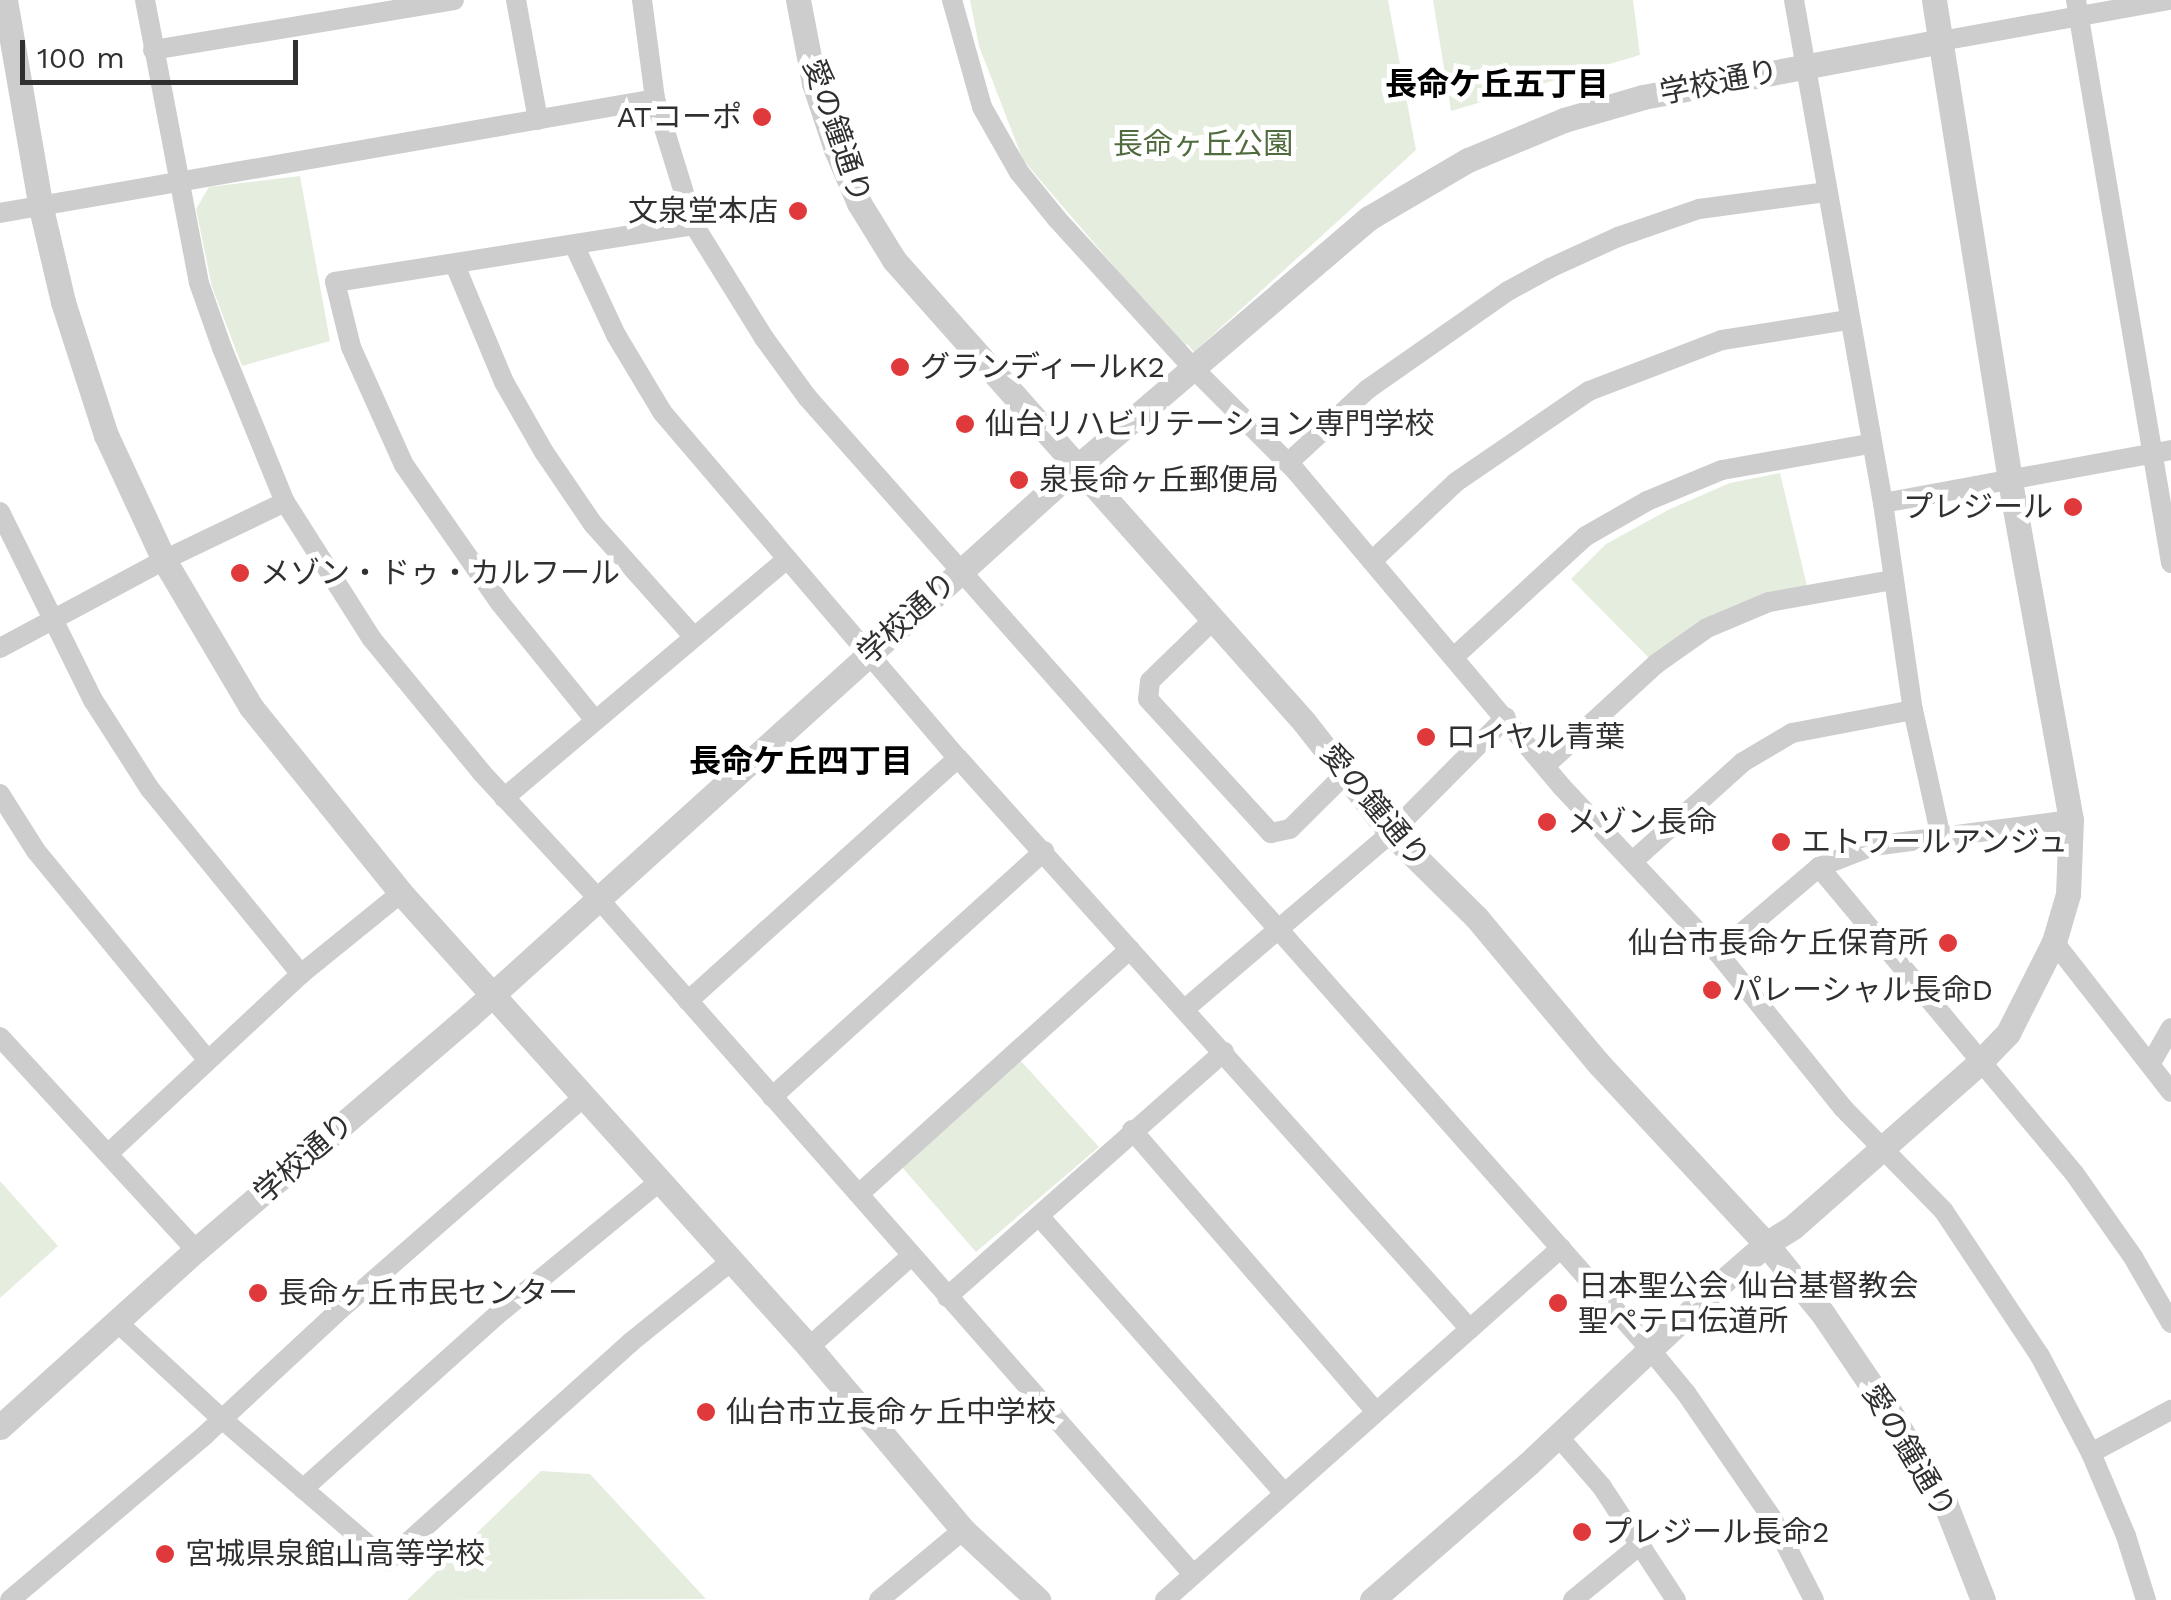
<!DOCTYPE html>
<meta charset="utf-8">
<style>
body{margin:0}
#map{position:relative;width:2171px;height:1600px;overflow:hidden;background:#fff;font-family:"Work Sans","Noto Sans JP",sans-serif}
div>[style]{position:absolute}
.green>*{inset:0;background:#e5eddf}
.minor>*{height:20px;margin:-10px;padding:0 10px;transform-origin:10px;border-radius:10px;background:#cdcdcd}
.tertiary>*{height:25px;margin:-12.5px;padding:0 12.5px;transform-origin:12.5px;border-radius:12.5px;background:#cdcdcd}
.dots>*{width:28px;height:28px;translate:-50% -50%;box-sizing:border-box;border:5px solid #fff;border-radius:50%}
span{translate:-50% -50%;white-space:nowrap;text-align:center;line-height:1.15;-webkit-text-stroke:10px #fff;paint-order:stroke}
.street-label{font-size:30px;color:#303030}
.poi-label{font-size:30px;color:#303030}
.right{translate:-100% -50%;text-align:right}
.left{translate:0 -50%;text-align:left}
.park-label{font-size:30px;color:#506b3e}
.neighbourhood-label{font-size:32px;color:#000;font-weight:700}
.scale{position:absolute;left:20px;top:40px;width:278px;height:45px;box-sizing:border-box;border:5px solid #303030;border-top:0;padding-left:12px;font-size:30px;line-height:35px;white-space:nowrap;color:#303030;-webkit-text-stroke:8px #fff;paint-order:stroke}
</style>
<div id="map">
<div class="green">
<i style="clip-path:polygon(970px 0,1388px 0,1416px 150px,1194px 352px,1187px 344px,1183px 347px,1023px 160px,979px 46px)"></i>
<i style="clip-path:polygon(1433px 0,1633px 0,1640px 55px,1451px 111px)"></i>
<i style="clip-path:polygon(300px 176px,330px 341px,242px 366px,212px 287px,196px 209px,209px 187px)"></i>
<i style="clip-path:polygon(1780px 473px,1807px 586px,1650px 659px,1571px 579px,1606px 544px,1670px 509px,1730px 483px)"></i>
<i style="clip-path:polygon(1020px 1060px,1099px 1147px,976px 1252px,901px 1166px)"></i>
<i style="clip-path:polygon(0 1181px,58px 1246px,0 1298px)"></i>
<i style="clip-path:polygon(541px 1471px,590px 1474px,706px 1599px,407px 1600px)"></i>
</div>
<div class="minor">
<i style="left:145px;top:0;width:288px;rotate:79.2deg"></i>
<i style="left:199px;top:283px;width:69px;rotate:70.5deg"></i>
<i style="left:222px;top:348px;width:166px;rotate:67.8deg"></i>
<i style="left:285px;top:502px;width:162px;rotate:57.6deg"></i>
<i style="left:372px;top:639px;width:173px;rotate:50.6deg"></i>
<i style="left:482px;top:773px;width:169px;rotate:47.2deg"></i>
<i style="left:597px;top:897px;width:901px;rotate:48.65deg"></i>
<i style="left:516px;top:0;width:122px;rotate:79.6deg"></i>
<i style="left:642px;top:0;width:100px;rotate:82.5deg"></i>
<i style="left:655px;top:99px;width:132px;rotate:72.8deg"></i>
<i style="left:694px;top:225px;width:133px;rotate:58.2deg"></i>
<i style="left:764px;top:338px;width:73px;rotate:53.9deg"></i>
<i style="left:807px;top:397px;width:1270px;rotate:48.48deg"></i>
<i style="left:1649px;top:1348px;width:58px;rotate:50.6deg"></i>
<i style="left:1686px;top:1393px;width:152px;rotate:55.5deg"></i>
<i style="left:1772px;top:1518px;width:92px;rotate:62.9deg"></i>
<i style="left:952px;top:0;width:111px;rotate:74.3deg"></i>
<i style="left:982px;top:107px;width:75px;rotate:60.4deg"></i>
<i style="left:1019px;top:172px;width:60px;rotate:51deg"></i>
<i style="left:1057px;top:219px;width:202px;rotate:47.6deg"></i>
<i style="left:1193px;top:368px;width:144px;rotate:45deg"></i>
<i style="left:1295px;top:470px;width:414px;rotate:49.9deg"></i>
<i style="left:1562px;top:787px;width:228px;rotate:46.8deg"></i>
<i style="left:1718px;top:953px;width:199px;rotate:51.1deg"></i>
<i style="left:1843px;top:1108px;width:143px;rotate:45.6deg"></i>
<i style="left:1943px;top:1210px;width:175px;rotate:56.4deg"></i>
<i style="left:2040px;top:1356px;width:110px;rotate:62.3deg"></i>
<i style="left:2091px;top:1453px;width:90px;rotate:67.1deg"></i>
<i style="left:2126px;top:1536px;width:67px;rotate:72.6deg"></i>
<i style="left:1794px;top:0;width:511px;rotate:79.97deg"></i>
<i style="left:1883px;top:503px;width:209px;rotate:81.8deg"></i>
<i style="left:1913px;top:710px;width:130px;rotate:77.6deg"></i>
<i style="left:2076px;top:0;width:571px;rotate:80.42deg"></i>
<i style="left:1941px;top:41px;width:233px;rotate:-10.2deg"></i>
<i style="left:153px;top:50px;width:305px;rotate:-9.4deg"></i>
<i style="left:0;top:213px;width:665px;rotate:-9.87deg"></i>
<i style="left:575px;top:247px;width:97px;rotate:65deg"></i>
<i style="left:616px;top:335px;width:90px;rotate:59.1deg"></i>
<i style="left:662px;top:412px;width:455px;rotate:49.5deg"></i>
<i style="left:958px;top:758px;width:767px;rotate:48.12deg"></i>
<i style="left:455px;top:265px;width:127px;rotate:67.3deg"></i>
<i style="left:504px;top:382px;width:81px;rotate:60.3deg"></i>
<i style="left:544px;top:452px;width:87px;rotate:55.8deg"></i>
<i style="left:593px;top:524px;width:150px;rotate:48.2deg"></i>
<i style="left:1288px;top:463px;width:109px;rotate:-42.8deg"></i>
<i style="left:1368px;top:389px;width:171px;rotate:-35deg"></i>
<i style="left:1508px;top:291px;width:48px;rotate:-28.7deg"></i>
<i style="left:1550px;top:268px;width:75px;rotate:-24.5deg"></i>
<i style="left:1618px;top:237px;width:86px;rotate:-19.1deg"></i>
<i style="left:1699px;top:209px;width:128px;rotate:-7.6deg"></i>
<i style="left:1883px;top:503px;width:293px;rotate:-10.4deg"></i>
<i style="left:0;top:512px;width:210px;rotate:63.7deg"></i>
<i style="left:93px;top:700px;width:106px;rotate:57.4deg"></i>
<i style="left:150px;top:789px;width:239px;rotate:50.8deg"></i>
<i style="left:1372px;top:561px;width:115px;rotate:-43.2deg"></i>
<i style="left:1456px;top:482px;width:161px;rotate:-34.4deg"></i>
<i style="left:1589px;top:391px;width:142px;rotate:-21deg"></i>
<i style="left:1722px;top:340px;width:128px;rotate:-9deg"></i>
<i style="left:1212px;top:621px;width:86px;rotate:135.9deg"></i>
<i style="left:1150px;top:681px;width:18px;rotate:96deg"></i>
<i style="left:1148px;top:699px;width:182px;rotate:47.5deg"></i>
<i style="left:1271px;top:833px;width:19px;rotate:-12deg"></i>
<i style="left:1290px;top:829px;width:78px;rotate:-45deg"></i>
<i style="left:0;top:648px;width:186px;rotate:-28.2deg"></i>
<i style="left:164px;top:560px;width:134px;rotate:-25.6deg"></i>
<i style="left:1455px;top:656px;width:178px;rotate:-42.5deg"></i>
<i style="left:1586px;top:536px;width:70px;rotate:-29.8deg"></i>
<i style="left:1647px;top:501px;width:81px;rotate:-22.5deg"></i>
<i style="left:1722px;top:470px;width:150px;rotate:-10deg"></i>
<i style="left:594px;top:719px;width:149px;rotate:-129deg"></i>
<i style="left:500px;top:603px;width:168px;rotate:-124.8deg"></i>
<i style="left:404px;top:465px;width:129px;rotate:-114.2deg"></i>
<i style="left:351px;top:347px;width:67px;rotate:-103.8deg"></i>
<i style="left:335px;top:282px;width:363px;rotate:-9deg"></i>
<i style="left:1545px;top:766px;width:151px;rotate:-42.6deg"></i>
<i style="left:1656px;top:664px;width:62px;rotate:-35.2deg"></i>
<i style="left:1707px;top:628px;width:67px;rotate:-22.8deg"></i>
<i style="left:1769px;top:602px;width:126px;rotate:-10.1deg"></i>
<i style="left:0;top:794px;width:67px;rotate:57.7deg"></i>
<i style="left:36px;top:851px;width:269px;rotate:50.6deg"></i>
<i style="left:504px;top:798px;width:369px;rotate:-40.2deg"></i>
<i style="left:1633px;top:861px;width:148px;rotate:-42deg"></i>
<i style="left:1743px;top:762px;width:57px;rotate:-30.6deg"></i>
<i style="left:1792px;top:733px;width:123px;rotate:-10.8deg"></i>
<i style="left:1819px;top:867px;width:398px;rotate:50.2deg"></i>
<i style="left:2074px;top:1173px;width:103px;rotate:54.9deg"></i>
<i style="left:2133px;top:1257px;width:76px;rotate:60.1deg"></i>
<i style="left:2054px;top:942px;width:190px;rotate:52deg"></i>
<i style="left:1718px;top:953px;width:133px;rotate:-40.4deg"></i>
<i style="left:1819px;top:867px;width:58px;rotate:-21.3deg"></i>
<i style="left:1873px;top:846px;width:200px;rotate:-7.5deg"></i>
<i style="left:688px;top:1001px;width:363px;rotate:-42deg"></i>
<i style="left:1185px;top:1009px;width:271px;rotate:-40.5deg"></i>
<i style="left:1391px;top:833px;width:163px;rotate:-45.2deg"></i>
<i style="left:0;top:1037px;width:289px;rotate:47.4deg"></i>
<i style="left:2151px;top:1063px;width:40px;rotate:-60.3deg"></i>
<i style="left:772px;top:1097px;width:367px;rotate:-42.1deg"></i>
<i style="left:1132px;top:1130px;width:373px;rotate:49.1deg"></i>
<i style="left:109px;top:1153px;width:262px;rotate:-43deg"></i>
<i style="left:301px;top:974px;width:129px;rotate:-39deg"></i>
<i style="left:859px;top:1194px;width:365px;rotate:-42.1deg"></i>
<i style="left:1039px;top:1216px;width:368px;rotate:48.5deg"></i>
<i style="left:947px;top:1297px;width:370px;rotate:-41.5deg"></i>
<i style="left:116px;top:1321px;width:144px;rotate:42.8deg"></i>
<i style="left:222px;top:1419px;width:218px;rotate:40.7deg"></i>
<i style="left:387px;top:1561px;width:328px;rotate:-41.9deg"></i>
<i style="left:631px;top:1342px;width:127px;rotate:-38.9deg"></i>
<i style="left:809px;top:1347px;width:137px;rotate:-41.7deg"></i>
<i style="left:1557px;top:1435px;width:69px;rotate:49.1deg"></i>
<i style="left:1602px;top:1487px;width:135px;rotate:56.8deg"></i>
<i style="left:2091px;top:1453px;width:91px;rotate:-28.3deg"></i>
<i style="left:303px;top:1489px;width:261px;rotate:-41.9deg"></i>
<i style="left:497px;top:1315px;width:211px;rotate:-39.4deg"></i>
<i style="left:10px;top:1600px;width:255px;rotate:-40.2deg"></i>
<i style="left:205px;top:1435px;width:178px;rotate:-42.9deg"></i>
<i style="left:335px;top:1314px;width:330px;rotate:-41.1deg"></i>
<i style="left:879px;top:1600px;width:109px;rotate:-39.8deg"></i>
<i style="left:1165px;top:1600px;width:530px;rotate:-41.63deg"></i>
<i style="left:1573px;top:1600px;width:87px;rotate:-39.4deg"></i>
</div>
<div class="tertiary">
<i style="left:5px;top:0;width:211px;rotate:80.2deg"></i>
<i style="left:41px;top:208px;width:97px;rotate:76.8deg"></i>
<i style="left:63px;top:302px;width:140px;rotate:72.1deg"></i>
<i style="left:106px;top:435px;width:138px;rotate:65.1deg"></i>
<i style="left:164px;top:560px;width:171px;rotate:59.4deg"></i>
<i style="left:251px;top:707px;width:239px;rotate:51.1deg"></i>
<i style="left:401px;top:893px;width:610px;rotate:48.05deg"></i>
<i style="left:809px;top:1347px;width:239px;rotate:49.9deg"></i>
<i style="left:963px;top:1530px;width:103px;rotate:43deg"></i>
<i style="left:798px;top:0;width:85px;rotate:79.1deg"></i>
<i style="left:814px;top:83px;width:70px;rotate:71.6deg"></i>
<i style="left:836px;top:149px;width:59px;rotate:66.9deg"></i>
<i style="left:859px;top:203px;width:67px;rotate:58.4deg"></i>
<i style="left:894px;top:260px;width:619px;rotate:48.4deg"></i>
<i style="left:1305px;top:723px;width:140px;rotate:52deg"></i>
<i style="left:1391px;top:833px;width:120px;rotate:44.7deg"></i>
<i style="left:1476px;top:917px;width:192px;rotate:50.1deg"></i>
<i style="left:1599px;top:1064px;width:246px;rotate:47.1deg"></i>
<i style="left:1766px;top:1244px;width:90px;rotate:50.8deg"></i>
<i style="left:1823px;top:1314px;width:123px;rotate:55.9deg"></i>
<i style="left:1892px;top:1416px;width:102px;rotate:58.7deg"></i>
<i style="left:1945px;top:1503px;width:104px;rotate:68.6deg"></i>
<i style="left:0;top:1427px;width:264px;rotate:-42.1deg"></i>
<i style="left:196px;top:1250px;width:361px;rotate:-40.6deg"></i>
<i style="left:470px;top:1015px;width:798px;rotate:-42.1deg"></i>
<i style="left:1062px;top:480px;width:404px;rotate:-40.5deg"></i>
<i style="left:1369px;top:218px;width:115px;rotate:-30.4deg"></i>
<i style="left:1468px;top:160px;width:104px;rotate:-22.6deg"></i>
<i style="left:1564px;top:120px;width:82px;rotate:-16.2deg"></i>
<i style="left:1643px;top:97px;width:303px;rotate:-10.6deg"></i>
<i style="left:1372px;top:1600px;width:207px;rotate:-41.1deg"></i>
<i style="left:1528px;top:1464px;width:253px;rotate:-43.2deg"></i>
<i style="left:1712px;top:1291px;width:72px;rotate:-41deg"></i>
<i style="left:1766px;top:1244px;width:32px;rotate:-32deg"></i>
<i style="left:1793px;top:1227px;width:251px;rotate:-41.4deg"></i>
<i style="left:1981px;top:1061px;width:39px;rotate:-46deg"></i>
<i style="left:2008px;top:1033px;width:102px;rotate:-63.2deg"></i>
<i style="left:2054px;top:942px;width:50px;rotate:-73.7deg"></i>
<i style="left:2068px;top:894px;width:74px;rotate:-87.7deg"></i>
<i style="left:2071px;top:820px;width:345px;rotate:-100.2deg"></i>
<i style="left:2010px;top:480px;width:486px;rotate:-99deg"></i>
</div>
<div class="dots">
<i style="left:762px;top:117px;background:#e0393b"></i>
<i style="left:798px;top:211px;background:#e0393b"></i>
<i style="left:900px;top:367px;background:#e0393b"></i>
<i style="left:965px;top:424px;background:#e0393b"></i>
<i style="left:1019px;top:480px;background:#e0393b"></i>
<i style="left:2073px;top:507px;background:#e0393b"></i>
<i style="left:240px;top:573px;background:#e0393b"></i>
<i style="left:1426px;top:737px;background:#e0393b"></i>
<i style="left:1547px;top:822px;background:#e0393b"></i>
<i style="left:1781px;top:842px;background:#e0393b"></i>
<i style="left:1948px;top:943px;background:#e0393b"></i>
<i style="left:1712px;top:990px;background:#e0393b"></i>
<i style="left:258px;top:1293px;background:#e0393b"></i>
<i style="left:1558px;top:1303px;background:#e0393b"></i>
<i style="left:706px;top:1412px;background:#e0393b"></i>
<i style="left:1582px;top:1532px;background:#e0393b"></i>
<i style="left:165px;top:1554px;background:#e0393b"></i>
</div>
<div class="street-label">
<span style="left:1719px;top:82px;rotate:-11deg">学校通り</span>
<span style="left:837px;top:131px;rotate:71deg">愛の鐘通り</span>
<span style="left:907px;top:618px;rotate:-42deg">学校通り</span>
<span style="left:1375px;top:806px;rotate:50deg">愛の鐘通り</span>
<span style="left:304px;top:1158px;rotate:-41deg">学校通り</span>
<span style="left:1909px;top:1451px;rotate:59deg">愛の鐘通り</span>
</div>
<div class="poi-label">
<span class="right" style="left:742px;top:117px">ATコーポ</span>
<span class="right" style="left:778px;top:211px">文泉堂本店</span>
<span class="left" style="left:920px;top:367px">グランディールK2</span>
<span class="left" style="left:985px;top:424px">仙台リハビリテーション専門学校</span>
<span class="left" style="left:1039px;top:480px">泉長命ヶ丘郵便局</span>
<span class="right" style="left:2053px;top:507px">プレジール</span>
<span class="left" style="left:260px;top:573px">メゾン・ドゥ・カルフール</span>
<span class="left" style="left:1446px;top:737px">ロイヤル青葉</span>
<span class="left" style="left:1567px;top:822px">メゾン長命</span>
<span class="left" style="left:1801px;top:842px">エトワールアンジュ</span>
<span class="right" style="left:1928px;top:943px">仙台市長命ケ丘保育所</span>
<span class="left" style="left:1732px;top:990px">パレーシャル長命D</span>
<span class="left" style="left:1578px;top:1303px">日本聖公会 仙台基督教会<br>聖ペテロ伝道所</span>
<span class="left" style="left:278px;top:1293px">長命ヶ丘市民センター</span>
<span class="left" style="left:726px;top:1412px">仙台市立長命ヶ丘中学校</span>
<span class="left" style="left:1602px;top:1532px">プレジール長命2</span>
<span class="left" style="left:185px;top:1554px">宮城県泉館山高等学校</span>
</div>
<div class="park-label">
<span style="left:1203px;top:144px">長命ヶ丘公園</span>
</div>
<div class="neighbourhood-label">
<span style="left:1497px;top:84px">長命ケ丘五丁目</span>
<span style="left:801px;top:761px">長命ケ丘四丁目</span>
</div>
<div class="scale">100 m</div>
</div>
